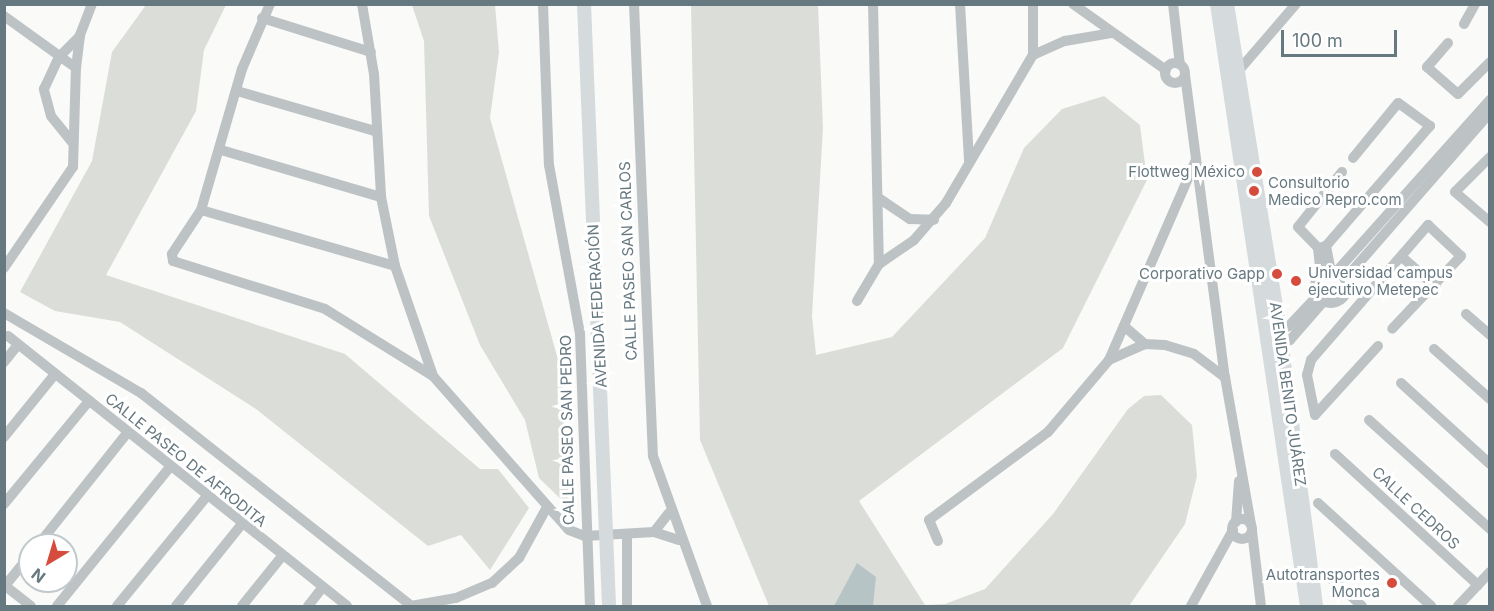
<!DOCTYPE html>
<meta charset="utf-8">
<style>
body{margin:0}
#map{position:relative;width:1494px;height:611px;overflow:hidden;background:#fafaf8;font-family:Inter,sans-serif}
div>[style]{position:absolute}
.green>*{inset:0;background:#dbded8}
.water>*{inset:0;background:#b7c4c6}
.minor>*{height:10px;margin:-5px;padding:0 5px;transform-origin:5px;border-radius:5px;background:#bdc3c5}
.minor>.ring{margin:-5px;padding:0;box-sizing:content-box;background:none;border:10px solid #bdc3c5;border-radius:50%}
.major>*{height:14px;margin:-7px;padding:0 7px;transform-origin:7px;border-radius:7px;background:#d5dadc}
.dots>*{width:16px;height:16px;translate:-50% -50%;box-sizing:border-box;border:3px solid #fff;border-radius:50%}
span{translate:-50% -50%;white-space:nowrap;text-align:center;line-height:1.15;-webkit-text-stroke:6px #fff;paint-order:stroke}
.poi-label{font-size:15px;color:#677980}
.right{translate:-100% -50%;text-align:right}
.left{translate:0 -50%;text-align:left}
.street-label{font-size:15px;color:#677980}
.frame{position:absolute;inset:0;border:6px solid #677980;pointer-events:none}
.north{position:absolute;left:18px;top:533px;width:60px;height:60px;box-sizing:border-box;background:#fff;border:2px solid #c2c9cc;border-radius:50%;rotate:218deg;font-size:16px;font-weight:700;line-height:24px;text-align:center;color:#677980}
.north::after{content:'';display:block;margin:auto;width:21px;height:27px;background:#d54c3d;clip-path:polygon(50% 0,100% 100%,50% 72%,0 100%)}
.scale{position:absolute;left:1281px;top:30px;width:116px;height:27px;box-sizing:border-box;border:3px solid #677980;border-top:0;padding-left:8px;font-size:18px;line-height:21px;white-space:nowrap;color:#677980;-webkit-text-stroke:4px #fff;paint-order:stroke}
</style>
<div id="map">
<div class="green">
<i style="clip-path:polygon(146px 5px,226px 5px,204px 50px,196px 111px,106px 275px,345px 354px,480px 469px,498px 469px,529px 508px,490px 570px,461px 535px,428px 546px,256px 409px,120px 322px,55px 311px,20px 292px,92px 161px,112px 52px)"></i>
<i style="clip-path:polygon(412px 5px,495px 5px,499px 52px,490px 118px,561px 370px,569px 507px,539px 478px,525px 420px,480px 345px,429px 216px,424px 41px)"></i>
<i style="clip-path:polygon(691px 5px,818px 5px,823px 128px,812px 316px,816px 355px,892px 337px,985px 238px,1024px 148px,1062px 109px,1104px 96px,1140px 125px,1147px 180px,1063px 348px,859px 501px,925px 605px,945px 604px,985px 589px,1053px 514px,1128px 409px,1144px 396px,1161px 395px,1192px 425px,1197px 476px,1185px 524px,1129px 606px,769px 606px,700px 440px)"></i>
</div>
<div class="water">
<i style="clip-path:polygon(857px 563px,876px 577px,873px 606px,834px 606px)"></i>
</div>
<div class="minor">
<i style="left:270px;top:4px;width:71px;rotate:113.3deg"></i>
<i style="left:242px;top:69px;width:147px;rotate:106.2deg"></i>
<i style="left:201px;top:210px;width:53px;rotate:123.4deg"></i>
<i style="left:172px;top:254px;width:7px;rotate:82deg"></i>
<i style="left:173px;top:261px;width:159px;rotate:17.5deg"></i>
<i style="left:325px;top:309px;width:127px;rotate:31.8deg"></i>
<i style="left:433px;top:376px;width:205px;rotate:48.6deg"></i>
<i style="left:569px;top:530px;width:17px;rotate:21deg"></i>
<i style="left:585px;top:536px;width:69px;rotate:-3.3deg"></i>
<i style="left:654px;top:532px;width:26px;rotate:18deg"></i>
<i style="left:362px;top:4px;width:71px;rotate:80.3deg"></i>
<i style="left:374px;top:74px;width:123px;rotate:86.7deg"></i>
<i style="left:381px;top:197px;width:70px;rotate:78.5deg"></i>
<i style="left:395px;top:266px;width:116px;rotate:70.9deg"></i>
<i style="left:543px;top:4px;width:161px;rotate:87.9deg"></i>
<i style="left:549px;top:165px;width:172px;rotate:79.6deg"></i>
<i style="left:580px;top:334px;width:272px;rotate:87.9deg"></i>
<i style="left:634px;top:4px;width:452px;rotate:87.6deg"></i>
<i style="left:653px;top:456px;width:159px;rotate:70.2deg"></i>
<i style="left:873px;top:4px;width:260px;rotate:88.7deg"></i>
<i style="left:960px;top:4px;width:158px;rotate:86.7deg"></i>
<i style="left:1033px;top:4px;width:51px;rotate:90deg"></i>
<i style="left:1073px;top:4px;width:114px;rotate:35.4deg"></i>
<i style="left:1173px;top:4px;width:61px;rotate:83.5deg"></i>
<i style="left:4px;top:16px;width:89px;rotate:35.8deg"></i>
<i style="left:262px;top:18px;width:114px;rotate:17.3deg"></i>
<i style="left:1464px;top:24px;width:23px;rotate:-61deg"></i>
<i style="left:1448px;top:43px;width:32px;rotate:131deg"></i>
<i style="left:1427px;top:67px;width:41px;rotate:41.1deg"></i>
<i style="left:1458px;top:94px;width:45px;rotate:-45deg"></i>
<i class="ring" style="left:1165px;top:63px;width:10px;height:10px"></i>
<i style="left:1185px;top:75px;width:305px;rotate:82.5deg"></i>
<i style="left:1225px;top:377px;width:150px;rotate:80deg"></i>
<i style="left:1234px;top:76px;width:95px;rotate:-49.3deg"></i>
<i style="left:237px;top:91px;width:144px;rotate:16.2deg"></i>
<i style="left:72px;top:142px;width:33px;rotate:-129deg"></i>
<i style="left:51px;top:116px;width:28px;rotate:-105deg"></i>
<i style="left:44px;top:89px;width:35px;rotate:-65deg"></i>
<i style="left:59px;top:57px;width:30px;rotate:-45deg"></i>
<i style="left:221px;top:150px;width:167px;rotate:16.4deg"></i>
<i style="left:1490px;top:157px;width:49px;rotate:135deg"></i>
<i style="left:1455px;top:192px;width:46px;rotate:40.6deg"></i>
<i style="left:1342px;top:172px;width:70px;rotate:128.7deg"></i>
<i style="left:1298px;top:227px;width:29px;rotate:46deg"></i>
<i style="left:1318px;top:248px;width:8px;rotate:-14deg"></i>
<i style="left:1326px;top:246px;width:159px;rotate:-49.1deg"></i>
<i style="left:1430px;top:126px;width:39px;rotate:-144deg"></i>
<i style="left:1398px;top:103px;width:71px;rotate:129.3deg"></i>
<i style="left:880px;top:199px;width:36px;rotate:34deg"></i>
<i style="left:910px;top:219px;width:24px;rotate:2deg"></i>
<i style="left:201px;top:210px;width:202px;rotate:16.1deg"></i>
<i style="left:1326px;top:246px;width:25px;rotate:79deg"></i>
<i style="left:1318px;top:248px;width:27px;rotate:84deg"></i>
<i style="left:1402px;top:257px;width:45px;rotate:41.4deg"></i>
<i style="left:4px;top:268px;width:122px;rotate:-55.7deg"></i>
<i style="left:73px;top:167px;width:99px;rotate:-88.3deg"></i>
<i style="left:76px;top:68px;width:33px;rotate:-83deg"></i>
<i style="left:80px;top:35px;width:33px;rotate:-69deg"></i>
<i class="ring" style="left:1315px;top:271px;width:22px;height:22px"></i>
<i style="left:1336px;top:272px;width:231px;rotate:-48.2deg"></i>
<i style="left:1345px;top:279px;width:220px;rotate:-48.9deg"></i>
<i style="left:857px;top:301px;width:43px;rotate:-59.3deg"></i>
<i style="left:879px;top:264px;width:42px;rotate:-34.4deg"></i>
<i style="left:914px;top:240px;width:49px;rotate:-49.1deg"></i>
<i style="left:946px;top:203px;width:172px;rotate:-59.6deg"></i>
<i style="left:1033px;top:55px;width:35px;rotate:-24deg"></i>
<i style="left:1065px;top:41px;width:48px;rotate:-9.7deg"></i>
<i style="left:4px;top:313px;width:159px;rotate:30.3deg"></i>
<i style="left:141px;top:393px;width:345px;rotate:38.2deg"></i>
<i style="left:1466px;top:314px;width:32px;rotate:41deg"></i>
<i style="left:1124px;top:326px;width:28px;rotate:41deg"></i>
<i style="left:1274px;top:333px;width:17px;rotate:-25deg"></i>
<i style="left:1289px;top:326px;width:42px;rotate:-46.9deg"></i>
<i style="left:8px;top:336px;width:433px;rotate:38.5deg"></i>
<i style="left:1378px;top:346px;width:93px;rotate:132.4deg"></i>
<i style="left:1315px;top:415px;width:41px;rotate:-101.3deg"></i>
<i style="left:1307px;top:375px;width:16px;rotate:-75deg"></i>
<i style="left:1311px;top:360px;width:179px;rotate:-49.1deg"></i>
<i style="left:1428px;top:225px;width:45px;rotate:43.2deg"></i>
<i style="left:1461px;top:256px;width:100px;rotate:133.4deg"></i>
<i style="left:1276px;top:347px;width:16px;rotate:-27deg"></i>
<i style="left:1290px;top:340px;width:52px;rotate:-48.9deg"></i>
<i style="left:1434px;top:349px;width:75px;rotate:41.8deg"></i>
<i style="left:1109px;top:360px;width:39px;rotate:-24deg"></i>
<i style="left:1145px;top:344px;width:20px;rotate:3deg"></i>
<i style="left:1165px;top:345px;width:30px;rotate:17deg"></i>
<i style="left:1194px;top:354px;width:39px;rotate:37deg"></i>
<i style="left:4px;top:362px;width:22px;rotate:-51deg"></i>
<i style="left:1401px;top:383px;width:120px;rotate:42.3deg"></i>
<i style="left:1369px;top:420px;width:163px;rotate:42deg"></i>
<i style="left:4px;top:437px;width:81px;rotate:-51deg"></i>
<i style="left:1335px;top:454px;width:194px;rotate:42.5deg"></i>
<i style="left:1318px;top:503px;width:153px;rotate:42.3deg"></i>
<i style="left:4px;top:504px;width:134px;rotate:-50.5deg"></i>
<i class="ring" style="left:1232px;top:519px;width:10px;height:10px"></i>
<i style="left:1236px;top:522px;width:41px;rotate:-85.8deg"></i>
<i style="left:1252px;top:531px;width:76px;rotate:83.2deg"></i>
<i style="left:654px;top:532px;width:24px;rotate:-52deg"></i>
<i style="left:938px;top:541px;width:23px;rotate:-113deg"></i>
<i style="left:929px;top:520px;width:148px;rotate:-36.5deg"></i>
<i style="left:1048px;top:432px;width:94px;rotate:-49.7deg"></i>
<i style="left:1109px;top:360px;width:218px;rotate:-66.5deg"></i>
<i style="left:38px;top:545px;width:144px;rotate:-51.5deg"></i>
<i style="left:1326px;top:574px;width:48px;rotate:41.6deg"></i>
<i style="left:4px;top:585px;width:34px;rotate:38deg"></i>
<i style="left:4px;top:587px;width:41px;rotate:-50.9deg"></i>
<i style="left:57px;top:606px;width:179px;rotate:-50.9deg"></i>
<i style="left:117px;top:606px;width:142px;rotate:-50.7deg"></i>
<i style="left:176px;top:606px;width:105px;rotate:-51.2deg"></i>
<i style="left:242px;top:606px;width:65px;rotate:-51.2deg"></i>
<i style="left:308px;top:606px;width:24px;rotate:-52deg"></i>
<i style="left:411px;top:606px;width:46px;rotate:-10.1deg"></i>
<i style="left:456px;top:598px;width:39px;rotate:-23deg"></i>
<i style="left:492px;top:583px;width:37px;rotate:-43deg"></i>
<i style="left:519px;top:558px;width:58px;rotate:-61.2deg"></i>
<i style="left:627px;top:606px;width:72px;rotate:-90deg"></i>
<i style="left:1191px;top:606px;width:87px;rotate:-61.1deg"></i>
<i style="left:1458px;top:606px;width:47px;rotate:-46.7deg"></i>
</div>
<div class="major">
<i style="left:584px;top:4px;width:603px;rotate:87.62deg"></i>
<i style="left:1217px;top:4px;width:609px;rotate:81.5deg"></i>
<i style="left:1227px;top:4px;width:332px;rotate:80.8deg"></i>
<i style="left:1280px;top:332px;width:276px;rotate:82.5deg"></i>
</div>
<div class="dots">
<i style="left:1257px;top:172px;background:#d54c3d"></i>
<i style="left:1254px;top:191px;background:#d54c3d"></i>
<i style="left:1277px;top:274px;background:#d54c3d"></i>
<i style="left:1296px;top:281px;background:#d54c3d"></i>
<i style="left:1392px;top:583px;background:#d54c3d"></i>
</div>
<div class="poi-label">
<span class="right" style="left:1245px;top:172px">Flottweg México</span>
<span class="left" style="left:1268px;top:191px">Consultorio<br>Medico Repro.com</span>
<span class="left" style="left:1308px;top:281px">Universidad campus<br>ejecutivo Metepec</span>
<span class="right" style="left:1265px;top:274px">Corporativo Gapp</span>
<span class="right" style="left:1380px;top:583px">Autotransportes<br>Monca</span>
</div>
<div class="street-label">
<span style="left:628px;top:261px;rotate:-92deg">CALLE PASEO SAN CARLOS</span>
<span style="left:597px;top:306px;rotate:-93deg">AVENIDA FEDERACIÓN</span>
<span style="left:1288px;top:394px;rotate:82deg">AVENIDA BENITO JUÁREZ</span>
<span style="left:567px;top:430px;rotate:-91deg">CALLE PASEO SAN PEDRO</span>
<span style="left:186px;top:460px;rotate:39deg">CALLE PASEO DE AFRODITA</span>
<span style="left:1416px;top:508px;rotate:43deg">CALLE CEDROS</span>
</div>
<div class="frame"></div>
<div class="north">N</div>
<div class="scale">100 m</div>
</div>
